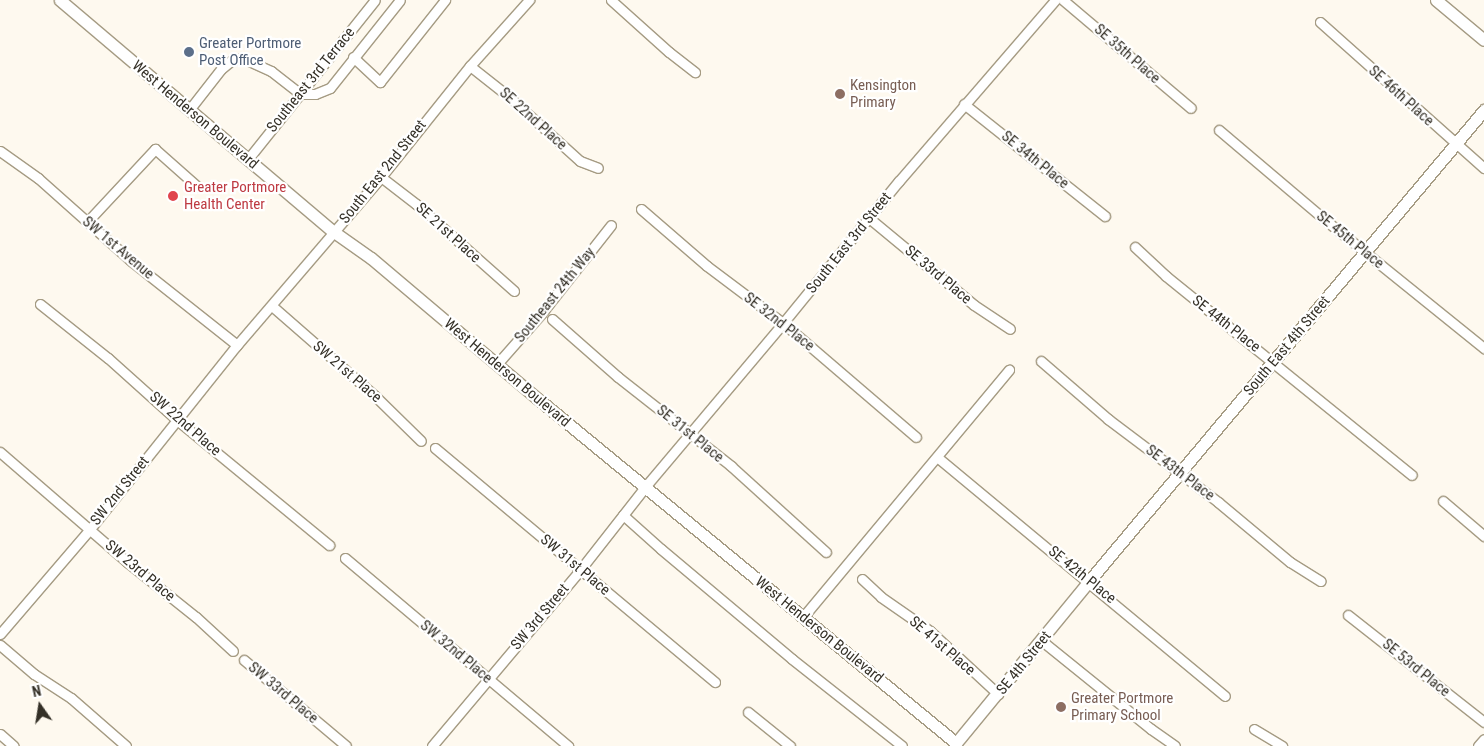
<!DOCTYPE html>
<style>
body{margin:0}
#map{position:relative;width:1484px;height:746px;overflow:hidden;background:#fef9ef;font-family:"Roboto Condensed",sans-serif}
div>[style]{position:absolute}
.roads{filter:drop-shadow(1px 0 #a59b83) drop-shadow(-1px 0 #a59b83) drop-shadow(0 1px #a59b83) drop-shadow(0 -1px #a59b83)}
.minor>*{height:9px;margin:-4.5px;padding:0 4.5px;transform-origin:4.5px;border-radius:4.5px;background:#fff}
.tertiary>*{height:11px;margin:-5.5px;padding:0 5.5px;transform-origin:5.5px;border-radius:5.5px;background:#fff}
.dots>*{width:14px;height:14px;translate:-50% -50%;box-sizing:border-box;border:2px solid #fff;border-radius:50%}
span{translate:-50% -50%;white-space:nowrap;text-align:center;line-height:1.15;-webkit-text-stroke:4.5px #fff;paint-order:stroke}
.service-label{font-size:15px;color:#4e5e75}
.left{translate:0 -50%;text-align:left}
.street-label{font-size:15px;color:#343027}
.education-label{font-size:15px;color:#785e54}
.health-label{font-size:15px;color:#be3a42}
.north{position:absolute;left:15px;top:681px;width:50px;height:50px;-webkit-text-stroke:4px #fff;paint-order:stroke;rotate:347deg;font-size:14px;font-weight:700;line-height:20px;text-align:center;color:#343027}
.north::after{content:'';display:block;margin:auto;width:18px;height:22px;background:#343027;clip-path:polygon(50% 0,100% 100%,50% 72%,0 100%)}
</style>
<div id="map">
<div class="roads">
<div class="minor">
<i style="left:611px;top:0;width:78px;rotate:41.9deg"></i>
<i style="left:669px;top:52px;width:33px;rotate:38deg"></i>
<i style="left:1063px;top:0;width:167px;rotate:40.2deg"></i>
<i style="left:1320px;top:22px;width:220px;rotate:41.7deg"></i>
<i style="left:353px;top:57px;width:37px;rotate:43deg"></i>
<i style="left:380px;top:82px;width:105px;rotate:-51.6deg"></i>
<i style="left:470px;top:66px;width:48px;rotate:38.3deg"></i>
<i style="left:508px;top:96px;width:97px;rotate:42.1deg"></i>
<i style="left:580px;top:161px;width:19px;rotate:21deg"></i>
<i style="left:964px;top:104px;width:180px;rotate:38.5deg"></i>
<i style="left:189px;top:110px;width:52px;rotate:-52deg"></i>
<i style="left:221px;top:69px;width:13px;rotate:-39deg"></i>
<i style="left:231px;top:61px;width:11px;rotate:-15deg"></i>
<i style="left:242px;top:58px;width:32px;rotate:24deg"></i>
<i style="left:271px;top:71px;width:37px;rotate:38deg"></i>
<i style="left:300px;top:94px;width:15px"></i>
<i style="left:315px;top:94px;width:16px;rotate:-22deg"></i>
<i style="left:330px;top:88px;width:112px;rotate:-51.5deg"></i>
<i style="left:1219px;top:130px;width:138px;rotate:40.3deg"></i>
<i style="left:1324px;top:219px;width:206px;rotate:38.9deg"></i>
<i style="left:0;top:151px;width:47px;rotate:35.4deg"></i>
<i style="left:38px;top:178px;width:125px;rotate:41.7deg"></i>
<i style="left:131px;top:261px;width:135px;rotate:38.4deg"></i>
<i style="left:248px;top:159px;width:203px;rotate:-51.4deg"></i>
<i style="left:381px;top:177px;width:44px;rotate:37.6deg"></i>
<i style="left:416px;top:204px;width:131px;rotate:41.6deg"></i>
<i style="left:641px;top:209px;width:87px;rotate:40.8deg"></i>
<i style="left:707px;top:266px;width:95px;rotate:36.9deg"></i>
<i style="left:783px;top:323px;width:175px;rotate:40.6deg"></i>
<i style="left:869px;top:218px;width:136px;rotate:39.6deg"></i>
<i style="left:974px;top:305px;width:43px;rotate:33.7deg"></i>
<i style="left:87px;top:222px;width:100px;rotate:-47deg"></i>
<i style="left:155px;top:149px;width:57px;rotate:41.5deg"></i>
<i style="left:1135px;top:247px;width:42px;rotate:43.1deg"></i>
<i style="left:1166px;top:276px;width:316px;rotate:39deg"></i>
<i style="left:40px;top:304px;width:87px;rotate:38.5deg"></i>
<i style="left:108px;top:358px;width:93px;rotate:41.9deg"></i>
<i style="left:177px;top:420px;width:197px;rotate:39.4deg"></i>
<i style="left:272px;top:306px;width:137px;rotate:41.1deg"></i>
<i style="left:375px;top:396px;width:64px;rotate:44.4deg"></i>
<i style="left:552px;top:319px;width:88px;rotate:41.3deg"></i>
<i style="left:618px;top:377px;width:144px;rotate:38.2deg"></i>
<i style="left:731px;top:466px;width:128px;rotate:42.2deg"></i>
<i style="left:1041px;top:361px;width:89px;rotate:40.9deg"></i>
<i style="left:1108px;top:419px;width:138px;rotate:37deg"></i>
<i style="left:1218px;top:502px;width:94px;rotate:39.8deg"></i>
<i style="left:1290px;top:562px;width:36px;rotate:32deg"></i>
<i style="left:497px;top:364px;width:67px;rotate:-48.7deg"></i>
<i style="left:541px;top:314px;width:113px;rotate:-51.8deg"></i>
<i style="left:435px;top:448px;width:365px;rotate:39.9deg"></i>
<i style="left:0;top:452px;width:168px;rotate:40.9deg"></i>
<i style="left:127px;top:562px;width:88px;rotate:38.6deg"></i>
<i style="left:196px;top:617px;width:50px;rotate:42.6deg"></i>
<i style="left:937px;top:457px;width:374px;rotate:39.7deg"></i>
<i style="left:1443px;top:501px;width:54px;rotate:40.5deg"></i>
<i style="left:623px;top:515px;width:51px;rotate:41.8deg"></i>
<i style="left:661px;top:549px;width:171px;rotate:40deg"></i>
<i style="left:792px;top:659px;width:140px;rotate:38.3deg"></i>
<i style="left:345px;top:558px;width:292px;rotate:40.1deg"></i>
<i style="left:862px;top:579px;width:26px;rotate:43deg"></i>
<i style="left:881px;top:597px;width:60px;rotate:34.8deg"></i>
<i style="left:930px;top:631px;width:93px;rotate:42.8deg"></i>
<i style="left:1348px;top:615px;width:173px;rotate:38.2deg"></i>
<i style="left:803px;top:617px;width:322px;rotate:-50.2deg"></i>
<i style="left:0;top:634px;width:138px;rotate:-49.4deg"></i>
<i style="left:90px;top:529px;width:236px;rotate:-51.4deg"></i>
<i style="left:237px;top:345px;width:221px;rotate:-49.4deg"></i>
<i style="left:381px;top:177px;width:142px;rotate:-51.3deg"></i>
<i style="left:470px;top:66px;width:89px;rotate:-48.2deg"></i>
<i style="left:1042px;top:641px;width:140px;rotate:38.9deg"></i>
<i style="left:1151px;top:729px;width:29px;rotate:35deg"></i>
<i style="left:0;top:645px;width:45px;rotate:40.5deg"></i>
<i style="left:34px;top:674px;width:44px;rotate:33deg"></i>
<i style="left:71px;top:698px;width:73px;rotate:41.1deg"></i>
<i style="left:244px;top:660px;width:133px;rotate:40.1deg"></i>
<i style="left:748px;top:712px;width:54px;rotate:39deg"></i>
<i style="left:1254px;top:729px;width:33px;rotate:31deg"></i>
<i style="left:0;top:734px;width:18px;rotate:41deg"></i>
<i style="left:432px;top:746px;width:230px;rotate:-49.9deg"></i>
<i style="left:580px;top:570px;width:105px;rotate:-51.9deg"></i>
<i style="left:645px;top:487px;width:214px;rotate:-49.9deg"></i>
<i style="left:783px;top:323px;width:183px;rotate:-50.8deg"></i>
<i style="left:899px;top:181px;width:239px;rotate:-49.2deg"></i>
<i style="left:1478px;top:746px;width:9px;rotate:-49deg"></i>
</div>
<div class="tertiary">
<i style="left:60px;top:0;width:359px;rotate:40.3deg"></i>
<i style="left:334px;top:232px;width:45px;rotate:35.1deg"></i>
<i style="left:371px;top:258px;width:219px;rotate:40.2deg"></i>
<i style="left:538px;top:399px;width:541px;rotate:39.45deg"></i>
<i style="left:956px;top:743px;width:210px;rotate:-50.6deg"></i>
<i style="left:1089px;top:581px;width:615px;rotate:-50.02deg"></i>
<i style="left:1436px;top:0;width:62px;rotate:39.8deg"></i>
</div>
</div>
<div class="dots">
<i style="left:189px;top:52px;background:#5c6f8a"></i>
<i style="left:840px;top:94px;background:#8d6e63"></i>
<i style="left:173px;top:196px;background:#e0444e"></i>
<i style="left:1061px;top:707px;background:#8d6e63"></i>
</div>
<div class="service-label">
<span class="left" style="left:199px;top:52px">Greater Portmore<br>Post Office</span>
</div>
<div class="street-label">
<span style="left:1127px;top:54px;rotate:41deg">SE 35th Place</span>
<span style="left:311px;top:80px;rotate:-51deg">Southeast 3rd Terrace</span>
<span style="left:1401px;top:96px;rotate:42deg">SE 46th Place</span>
<span style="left:195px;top:115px;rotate:40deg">West Henderson Boulevard</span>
<span style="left:533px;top:119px;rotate:42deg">SE 22nd Place</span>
<span style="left:1035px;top:160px;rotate:39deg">SE 34th Place</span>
<span style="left:383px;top:172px;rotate:-51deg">South East 2nd Street</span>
<span style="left:448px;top:233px;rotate:42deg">SE 21st Place</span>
<span style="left:1350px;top:240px;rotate:39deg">SE 45th Place</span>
<span style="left:849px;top:243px;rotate:-51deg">South East 3rd Street</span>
<span style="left:118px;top:248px;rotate:40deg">SW 1st Avenue</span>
<span style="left:938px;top:275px;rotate:40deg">SE 33rd Place</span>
<span style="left:555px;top:295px;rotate:-51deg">Southeast 24th Way</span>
<span style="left:779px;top:322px;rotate:38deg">SE 32nd Place</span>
<span style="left:1226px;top:324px;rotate:38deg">SE 44th Place</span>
<span style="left:1287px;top:346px;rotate:-50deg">South East 4th Street</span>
<span style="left:347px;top:372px;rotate:41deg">SW 21st Place</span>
<span style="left:507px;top:373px;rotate:40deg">West Henderson Boulevard</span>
<span style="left:185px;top:424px;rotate:41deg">SW 22nd Place</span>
<span style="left:690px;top:434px;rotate:39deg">SE 31st Place</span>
<span style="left:1180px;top:473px;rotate:37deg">SE 43th Place</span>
<span style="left:120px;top:491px;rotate:-51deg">SW 2nd Street</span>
<span style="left:575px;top:565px;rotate:40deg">SW 31st Place</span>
<span style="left:140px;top:571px;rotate:40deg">SW 23rd Place</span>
<span style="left:1082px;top:575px;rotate:39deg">SE 42th Place</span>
<span style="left:540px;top:617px;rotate:-50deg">SW 3rd Street</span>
<span style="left:819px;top:630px;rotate:39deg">West Henderson Boulevard</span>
<span style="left:942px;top:646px;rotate:41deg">SE 41st Place</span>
<span style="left:456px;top:652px;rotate:40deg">SW 32nd Place</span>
<span style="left:1024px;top:663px;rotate:-51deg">SE 4th Street</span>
<span style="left:1416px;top:668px;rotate:39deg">SE 53rd Place</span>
<span style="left:283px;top:693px;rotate:40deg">SW 33rd Place</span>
</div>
<div class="education-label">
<span class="left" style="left:850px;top:94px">Kensington<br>Primary</span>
<span class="left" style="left:1071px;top:707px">Greater Portmore<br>Primary School</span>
</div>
<div class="health-label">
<span class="left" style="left:184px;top:196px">Greater Portmore<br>Health Center</span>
</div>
<div class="north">N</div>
</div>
